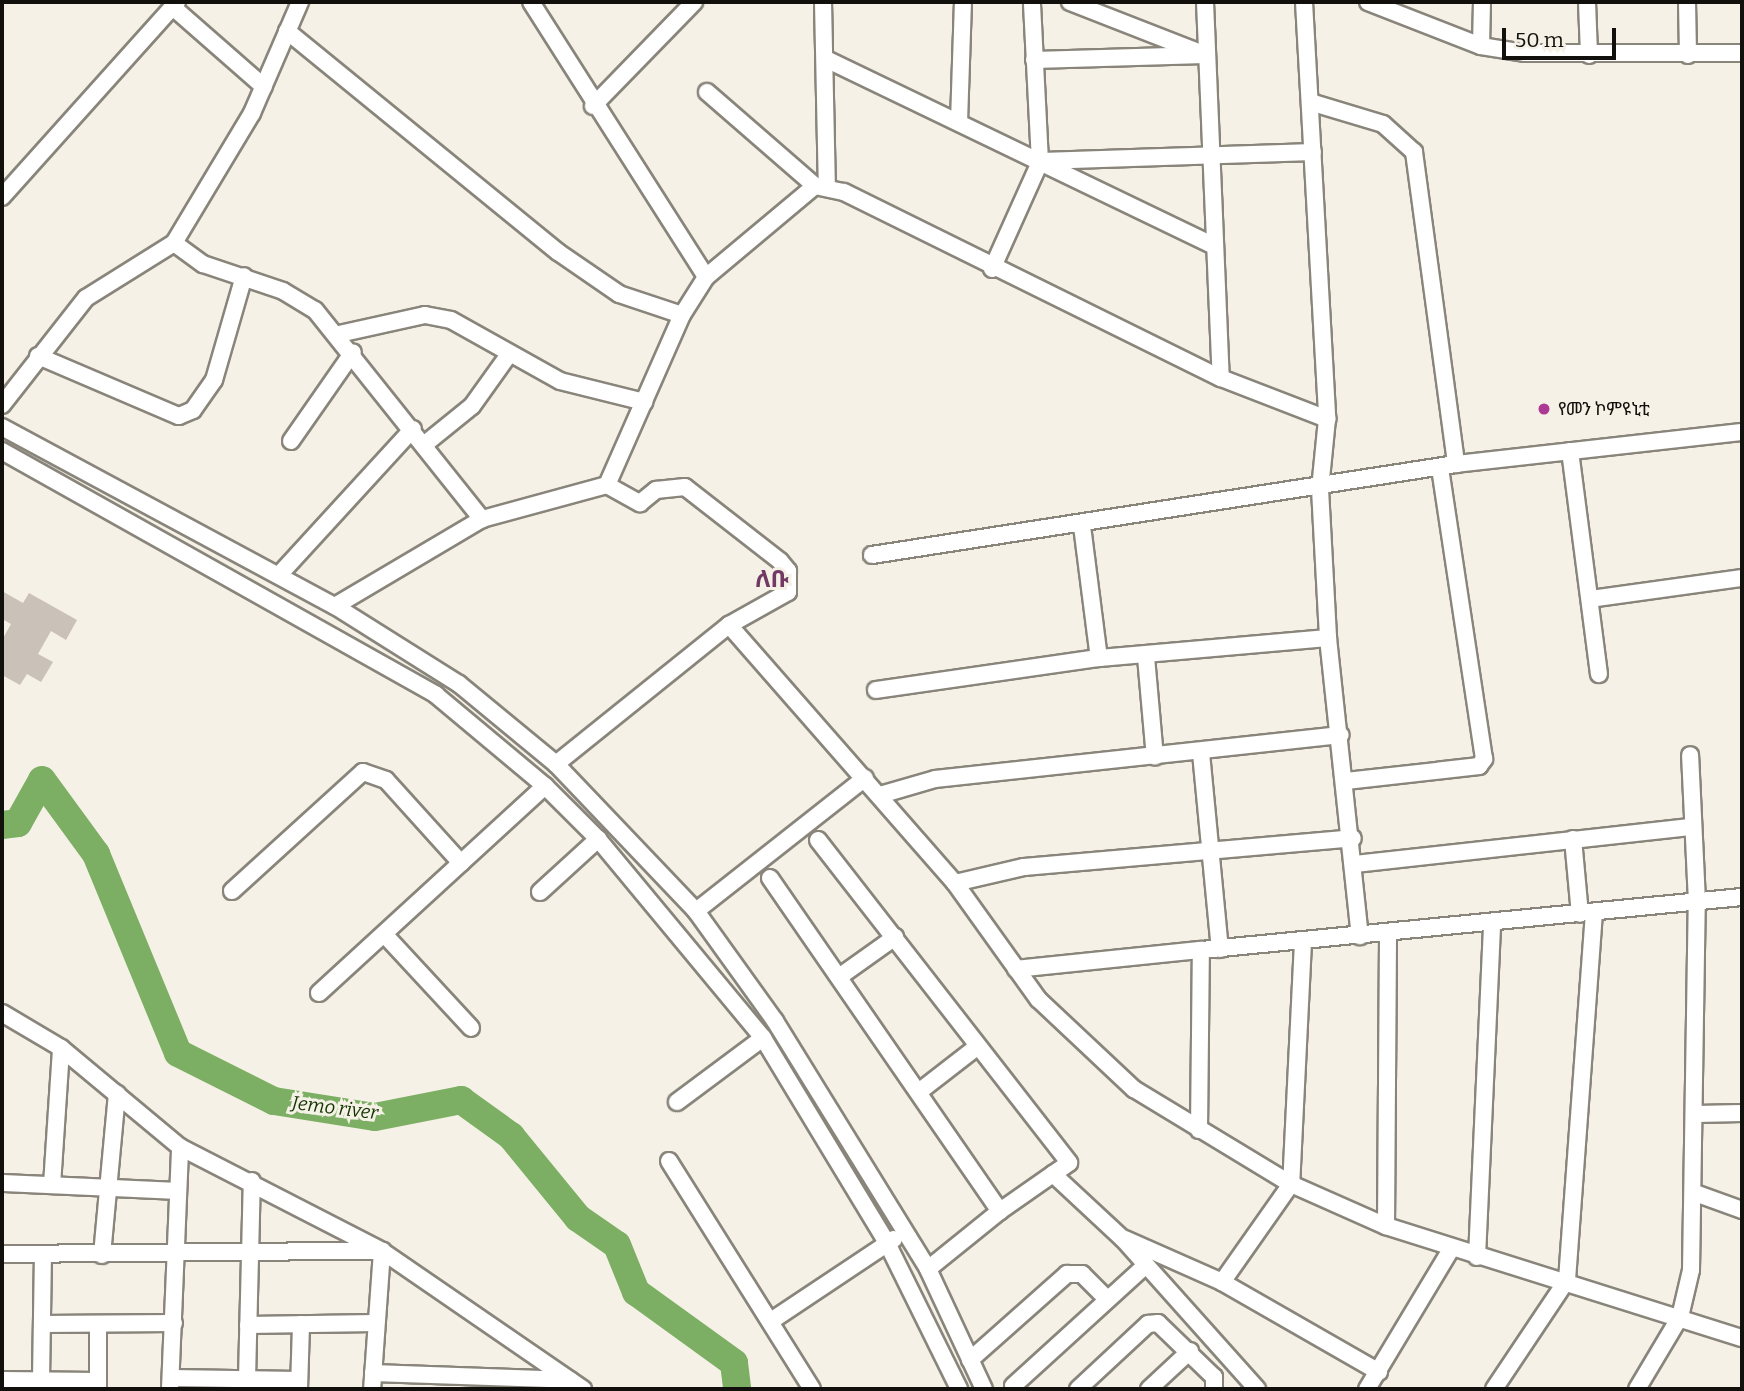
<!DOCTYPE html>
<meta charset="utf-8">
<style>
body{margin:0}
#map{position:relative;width:1744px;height:1391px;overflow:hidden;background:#f5f1e6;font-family:Bitter,"Noto Sans Ethiopic",serif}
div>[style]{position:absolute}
.river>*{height:28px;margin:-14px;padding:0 14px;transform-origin:14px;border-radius:14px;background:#7caf63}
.building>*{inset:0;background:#cac1b8}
.roads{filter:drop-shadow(2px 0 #89857b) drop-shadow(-2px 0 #89857b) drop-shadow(0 2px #89857b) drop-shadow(0 -2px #89857b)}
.minor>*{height:16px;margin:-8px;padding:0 8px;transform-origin:8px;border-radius:8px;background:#fff}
.dots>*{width:19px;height:19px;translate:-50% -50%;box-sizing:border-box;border:4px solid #f5f1e6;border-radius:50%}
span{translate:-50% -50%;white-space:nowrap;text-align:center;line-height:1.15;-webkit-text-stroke:6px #f5f1e6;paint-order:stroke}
.poi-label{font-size:18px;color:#12100c}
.left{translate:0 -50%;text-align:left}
.water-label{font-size:19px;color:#133400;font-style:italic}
.district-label{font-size:24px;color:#733965;font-weight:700}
.frame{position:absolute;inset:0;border:4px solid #12100c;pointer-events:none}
.scale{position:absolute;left:1502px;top:28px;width:114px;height:32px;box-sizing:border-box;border:4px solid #12100c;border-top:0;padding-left:9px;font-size:21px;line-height:24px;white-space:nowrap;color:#12100c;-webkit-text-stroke:5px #f5f1e6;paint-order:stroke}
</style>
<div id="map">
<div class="river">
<i style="left:2px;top:825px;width:16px;rotate:-7deg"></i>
<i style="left:18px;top:823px;width:49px;rotate:-60.8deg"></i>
<i style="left:42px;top:780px;width:92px;rotate:53.9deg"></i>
<i style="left:96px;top:854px;width:215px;rotate:67.6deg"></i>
<i style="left:178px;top:1053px;width:107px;rotate:26.6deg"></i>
<i style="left:274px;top:1101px;width:102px;rotate:9deg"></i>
<i style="left:375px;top:1117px;width:88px;rotate:-11.2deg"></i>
<i style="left:461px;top:1100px;width:62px;rotate:35.8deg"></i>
<i style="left:511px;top:1136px;width:106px;rotate:50.7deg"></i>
<i style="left:578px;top:1218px;width:47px;rotate:34.7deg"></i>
<i style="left:617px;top:1245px;width:51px;rotate:68deg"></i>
<i style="left:636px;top:1292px;width:121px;rotate:35.9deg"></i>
<i style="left:734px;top:1363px;width:26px;rotate:83deg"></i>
</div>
<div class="building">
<i style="clip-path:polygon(2px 591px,23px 603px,29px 593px,77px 620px,66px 640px,51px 631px,38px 654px,53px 662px,41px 682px,27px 674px,20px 685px,2px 675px,2px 640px,11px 624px,2px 619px)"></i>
</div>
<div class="roads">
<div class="minor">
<i style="left:531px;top:2px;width:326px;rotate:57.5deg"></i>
<i style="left:823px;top:2px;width:185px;rotate:88.8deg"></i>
<i style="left:1070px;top:2px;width:135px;rotate:21.3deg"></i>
<i style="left:1205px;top:2px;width:376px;rotate:87.6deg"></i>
<i style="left:1304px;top:2px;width:418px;rotate:86.8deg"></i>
<i style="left:1327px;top:419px;width:70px;rotate:95.7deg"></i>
<i style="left:1320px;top:489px;width:149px;rotate:86.9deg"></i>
<i style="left:1328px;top:638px;width:300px;rotate:83.9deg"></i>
<i style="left:1368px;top:2px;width:121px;rotate:21.3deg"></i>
<i style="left:1481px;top:46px;width:45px;rotate:9deg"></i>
<i style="left:1525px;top:53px;width:217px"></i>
<i style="left:1587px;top:2px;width:53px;rotate:87.8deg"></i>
<i style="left:1687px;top:2px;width:53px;rotate:88.9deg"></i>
<i style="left:175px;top:9px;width:118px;rotate:41.2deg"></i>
<i style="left:287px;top:31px;width:350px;rotate:39.2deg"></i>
<i style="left:558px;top:252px;width:74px;rotate:34.5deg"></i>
<i style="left:619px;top:294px;width:66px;rotate:18.4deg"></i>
<i style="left:1481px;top:46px;width:44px;rotate:-88.7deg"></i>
<i style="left:828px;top:60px;width:427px;rotate:25.7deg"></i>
<i style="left:1034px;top:60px;width:171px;rotate:-1.7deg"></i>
<i style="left:707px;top:92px;width:143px;rotate:41deg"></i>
<i style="left:1310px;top:102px;width:76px;rotate:16.8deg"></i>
<i style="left:1383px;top:124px;width:42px;rotate:42.1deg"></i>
<i style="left:1414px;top:152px;width:315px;rotate:82.3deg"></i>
<i style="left:593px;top:106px;width:145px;rotate:-45.8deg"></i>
<i style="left:959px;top:122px;width:120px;rotate:-88.1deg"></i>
<i style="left:1042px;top:161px;width:271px;rotate:-1.9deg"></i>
<i style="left:2px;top:197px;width:262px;rotate:-48.1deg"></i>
<i style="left:174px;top:243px;width:36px;rotate:36deg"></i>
<i style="left:203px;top:264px;width:84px;rotate:18.6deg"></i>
<i style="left:283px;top:291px;width:37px;rotate:31deg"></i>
<i style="left:315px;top:310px;width:268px;rotate:51.4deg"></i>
<i style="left:992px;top:269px;width:117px;rotate:-65.8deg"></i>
<i style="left:1040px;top:162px;width:160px;rotate:-92.9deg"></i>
<i style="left:339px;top:334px;width:88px;rotate:-12.5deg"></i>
<i style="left:425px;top:315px;width:26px;rotate:11deg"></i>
<i style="left:451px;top:320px;width:125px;rotate:29.2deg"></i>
<i style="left:560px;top:381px;width:87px;rotate:14deg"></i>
<i style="left:38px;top:356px;width:153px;rotate:23.1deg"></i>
<i style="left:179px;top:416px;width:15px;rotate:-23deg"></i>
<i style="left:193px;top:410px;width:37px;rotate:-55deg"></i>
<i style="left:214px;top:380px;width:108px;rotate:-73.9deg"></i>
<i style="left:2px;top:405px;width:136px;rotate:-51.9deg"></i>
<i style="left:86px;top:298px;width:104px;rotate:-32deg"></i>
<i style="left:174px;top:243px;width:152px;rotate:-59deg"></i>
<i style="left:252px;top:113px;width:121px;rotate:-66.6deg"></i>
<i style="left:2px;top:427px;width:378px;rotate:28.3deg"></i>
<i style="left:335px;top:606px;width:146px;rotate:32.2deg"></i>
<i style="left:459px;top:684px;width:126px;rotate:39.5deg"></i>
<i style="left:556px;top:764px;width:203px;rotate:46.4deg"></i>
<i style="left:696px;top:911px;width:135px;rotate:54.3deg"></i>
<i style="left:775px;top:1021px;width:291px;rotate:58.3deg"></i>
<i style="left:928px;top:1269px;width:132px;rotate:65deg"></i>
<i style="left:291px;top:441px;width:108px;rotate:-55.1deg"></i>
<i style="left:425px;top:444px;width:60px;rotate:-39deg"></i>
<i style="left:472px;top:406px;width:65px;rotate:-54.4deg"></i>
<i style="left:2px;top:451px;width:498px;rotate:29.3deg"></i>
<i style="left:436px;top:695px;width:142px;rotate:39.9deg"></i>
<i style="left:545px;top:786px;width:75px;rotate:45deg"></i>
<i style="left:598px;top:839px;width:259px;rotate:50.3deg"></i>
<i style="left:763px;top:1038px;width:240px;rotate:58.8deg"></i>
<i style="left:887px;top:1243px;width:163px;rotate:63.7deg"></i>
<i style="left:1570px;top:451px;width:225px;rotate:82.6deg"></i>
<i style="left:607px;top:485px;width:38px;rotate:29deg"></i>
<i style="left:640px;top:503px;width:21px;rotate:-39deg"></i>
<i style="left:656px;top:490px;width:29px;rotate:-6deg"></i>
<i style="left:685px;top:487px;width:120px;rotate:37.9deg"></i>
<i style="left:780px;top:561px;width:13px;rotate:51deg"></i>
<i style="left:788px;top:571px;width:21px;rotate:90deg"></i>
<i style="left:788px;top:592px;width:68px;rotate:150.8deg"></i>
<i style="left:1082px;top:526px;width:133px;rotate:82.7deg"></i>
<i style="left:872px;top:555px;width:591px;rotate:-8.86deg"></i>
<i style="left:1456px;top:464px;width:288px;rotate:-6.4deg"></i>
<i style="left:279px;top:575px;width:198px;rotate:-47.5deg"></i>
<i style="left:1590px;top:599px;width:153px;rotate:-7.9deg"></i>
<i style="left:335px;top:606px;width:171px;rotate:-30.6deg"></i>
<i style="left:482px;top:519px;width:130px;rotate:-15.2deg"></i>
<i style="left:607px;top:485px;width:186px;rotate:-66.2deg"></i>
<i style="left:682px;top:315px;width:45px;rotate:-57.7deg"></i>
<i style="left:706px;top:277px;width:142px;rotate:-39.9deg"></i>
<i style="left:815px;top:186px;width:30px;rotate:12deg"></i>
<i style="left:844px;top:192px;width:420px;rotate:26.3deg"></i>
<i style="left:1221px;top:378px;width:114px;rotate:21.1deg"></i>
<i style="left:1146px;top:657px;width:100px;rotate:84.9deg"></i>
<i style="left:876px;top:690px;width:225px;rotate:-8.2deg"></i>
<i style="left:1099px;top:658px;width:230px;rotate:-5deg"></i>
<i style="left:1201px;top:753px;width:197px;rotate:84.5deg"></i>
<i style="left:556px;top:764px;width:222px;rotate:-38.8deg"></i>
<i style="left:729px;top:625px;width:343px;rotate:48.8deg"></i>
<i style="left:955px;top:883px;width:143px;rotate:54.4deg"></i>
<i style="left:1038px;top:999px;width:132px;rotate:43.2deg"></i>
<i style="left:1134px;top:1089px;width:184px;rotate:31.2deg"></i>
<i style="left:1291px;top:1184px;width:104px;rotate:23.9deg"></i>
<i style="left:1386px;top:1226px;width:373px;rotate:17.5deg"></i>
<i style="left:1346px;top:781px;width:134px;rotate:-6.4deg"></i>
<i style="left:1479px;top:766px;width:9px;rotate:-54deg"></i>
<i style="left:1484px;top:759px;width:295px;rotate:-98.6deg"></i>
<i style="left:880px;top:795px;width:57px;rotate:-16.2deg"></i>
<i style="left:935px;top:779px;width:408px;rotate:-6.2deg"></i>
<i style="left:1573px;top:839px;width:75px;rotate:84.7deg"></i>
<i style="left:818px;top:840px;width:409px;rotate:52.1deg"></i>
<i style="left:1069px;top:1163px;width:19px;rotate:145deg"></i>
<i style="left:1053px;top:1174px;width:96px;rotate:42.9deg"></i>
<i style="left:1123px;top:1239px;width:201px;rotate:48.2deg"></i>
<i style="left:1355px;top:864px;width:337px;rotate:-6.3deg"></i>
<i style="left:770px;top:878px;width:405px;rotate:55.4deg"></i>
<i style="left:1000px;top:1211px;width:65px;rotate:-34.9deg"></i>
<i style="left:955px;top:883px;width:71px;rotate:-13.1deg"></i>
<i style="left:1024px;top:867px;width:330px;rotate:-5deg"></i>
<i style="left:232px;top:891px;width:177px;rotate:-42.3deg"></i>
<i style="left:363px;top:772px;width:24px;rotate:19deg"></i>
<i style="left:386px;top:780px;width:112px;rotate:47.9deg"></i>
<i style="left:540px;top:892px;width:79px;rotate:-42.4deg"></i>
<i style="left:696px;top:911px;width:215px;rotate:-38.2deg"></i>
<i style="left:384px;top:934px;width:128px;rotate:47.2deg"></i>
<i style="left:1303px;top:942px;width:242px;rotate:92.8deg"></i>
<i style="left:1291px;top:1184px;width:120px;rotate:125.1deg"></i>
<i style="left:1222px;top:1282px;width:181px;rotate:29.8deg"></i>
<i style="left:1016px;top:969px;width:186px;rotate:-5.9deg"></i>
<i style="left:839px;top:977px;width:69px;rotate:-35.5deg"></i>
<i style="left:319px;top:993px;width:306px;rotate:-42.5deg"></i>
<i style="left:2px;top:1013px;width:69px;rotate:30.7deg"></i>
<i style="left:61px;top:1048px;width:155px;rotate:39.8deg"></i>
<i style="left:180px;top:1147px;width:227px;rotate:27.2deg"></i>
<i style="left:382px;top:1251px;width:138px;rotate:94.1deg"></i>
<i style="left:920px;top:1091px;width:73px;rotate:-37.8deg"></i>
<i style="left:677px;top:1102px;width:107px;rotate:-36.7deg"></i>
<i style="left:1696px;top:1114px;width:46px;rotate:-1.2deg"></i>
<i style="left:1199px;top:1130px;width:180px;rotate:-89.4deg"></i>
<i style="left:1201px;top:950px;width:544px;rotate:-5.6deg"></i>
<i style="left:669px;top:1161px;width:269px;rotate:57.9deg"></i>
<i style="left:2px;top:1183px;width:174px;rotate:2.6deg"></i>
<i style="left:52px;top:1185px;width:137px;rotate:-86.2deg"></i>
<i style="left:1695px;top:1193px;width:50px;rotate:19.9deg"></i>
<i style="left:1386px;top:1226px;width:293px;rotate:-89.6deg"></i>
<i style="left:1125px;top:1239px;width:106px;rotate:23.9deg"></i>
<i style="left:2px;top:1254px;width:380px;rotate:-0.5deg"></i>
<i style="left:382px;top:1251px;width:244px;rotate:34.5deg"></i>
<i style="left:102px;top:1255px;width:162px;rotate:-84.7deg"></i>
<i style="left:1477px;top:1257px;width:335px;rotate:-87.4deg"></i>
<i style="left:928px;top:1269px;width:92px;rotate:-38.9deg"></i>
<i style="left:774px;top:1319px;width:144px;rotate:-33.7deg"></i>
<i style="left:42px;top:1324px;width:132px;rotate:-0.4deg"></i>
<i style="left:248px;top:1325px;width:127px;rotate:-0.9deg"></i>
<i style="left:970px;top:1360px;width:130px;rotate:-41.6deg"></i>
<i style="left:1067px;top:1274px;width:15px"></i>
<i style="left:1082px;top:1274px;width:35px;rotate:45deg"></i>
<i style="left:373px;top:1373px;width:197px;rotate:2deg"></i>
<i style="left:171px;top:1378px;width:128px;rotate:0.9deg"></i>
<i style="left:247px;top:1379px;width:198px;rotate:-88.6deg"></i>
<i style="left:2px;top:1380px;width:96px;rotate:0.6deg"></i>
<i style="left:41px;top:1380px;width:126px;rotate:-89.1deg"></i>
<i style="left:1013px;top:1386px;width:177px;rotate:-42.3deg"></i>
<i style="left:98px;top:1389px;width:65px;rotate:-90deg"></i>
<i style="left:170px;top:1389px;width:242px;rotate:-87.6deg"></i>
<i style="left:299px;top:1389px;width:65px;rotate:-88.2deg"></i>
<i style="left:1078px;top:1389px;width:96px;rotate:-42.9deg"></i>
<i style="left:1148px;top:1324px;width:10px;rotate:-6deg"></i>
<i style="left:1158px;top:1323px;width:78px;rotate:44deg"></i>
<i style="left:1214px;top:1377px;width:12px;rotate:90deg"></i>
<i style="left:1149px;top:1389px;width:56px;rotate:-42.8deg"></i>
<i style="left:1367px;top:1389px;width:161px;rotate:-59deg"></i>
<i style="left:1494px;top:1389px;width:131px;rotate:-56.2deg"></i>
<i style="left:1567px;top:1280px;width:369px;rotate:-85.8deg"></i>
<i style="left:1637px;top:1389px;width:84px;rotate:-59.2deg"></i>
<i style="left:1680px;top:1317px;width:48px;rotate:-76.8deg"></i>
<i style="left:1691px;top:1270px;width:368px;rotate:-89.1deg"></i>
<i style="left:1697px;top:902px;width:147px;rotate:-92.7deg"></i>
</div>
</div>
<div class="dots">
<i style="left:1544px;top:409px;background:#ac3a94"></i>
</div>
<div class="poi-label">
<span class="left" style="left:1558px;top:409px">የመን ኮምዩኒቲ</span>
</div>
<div class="water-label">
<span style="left:335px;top:1108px;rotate:7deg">Jemo river</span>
</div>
<div class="district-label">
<span style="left:772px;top:580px">ለቡ</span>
</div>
<div class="frame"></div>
<div class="scale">50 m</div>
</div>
